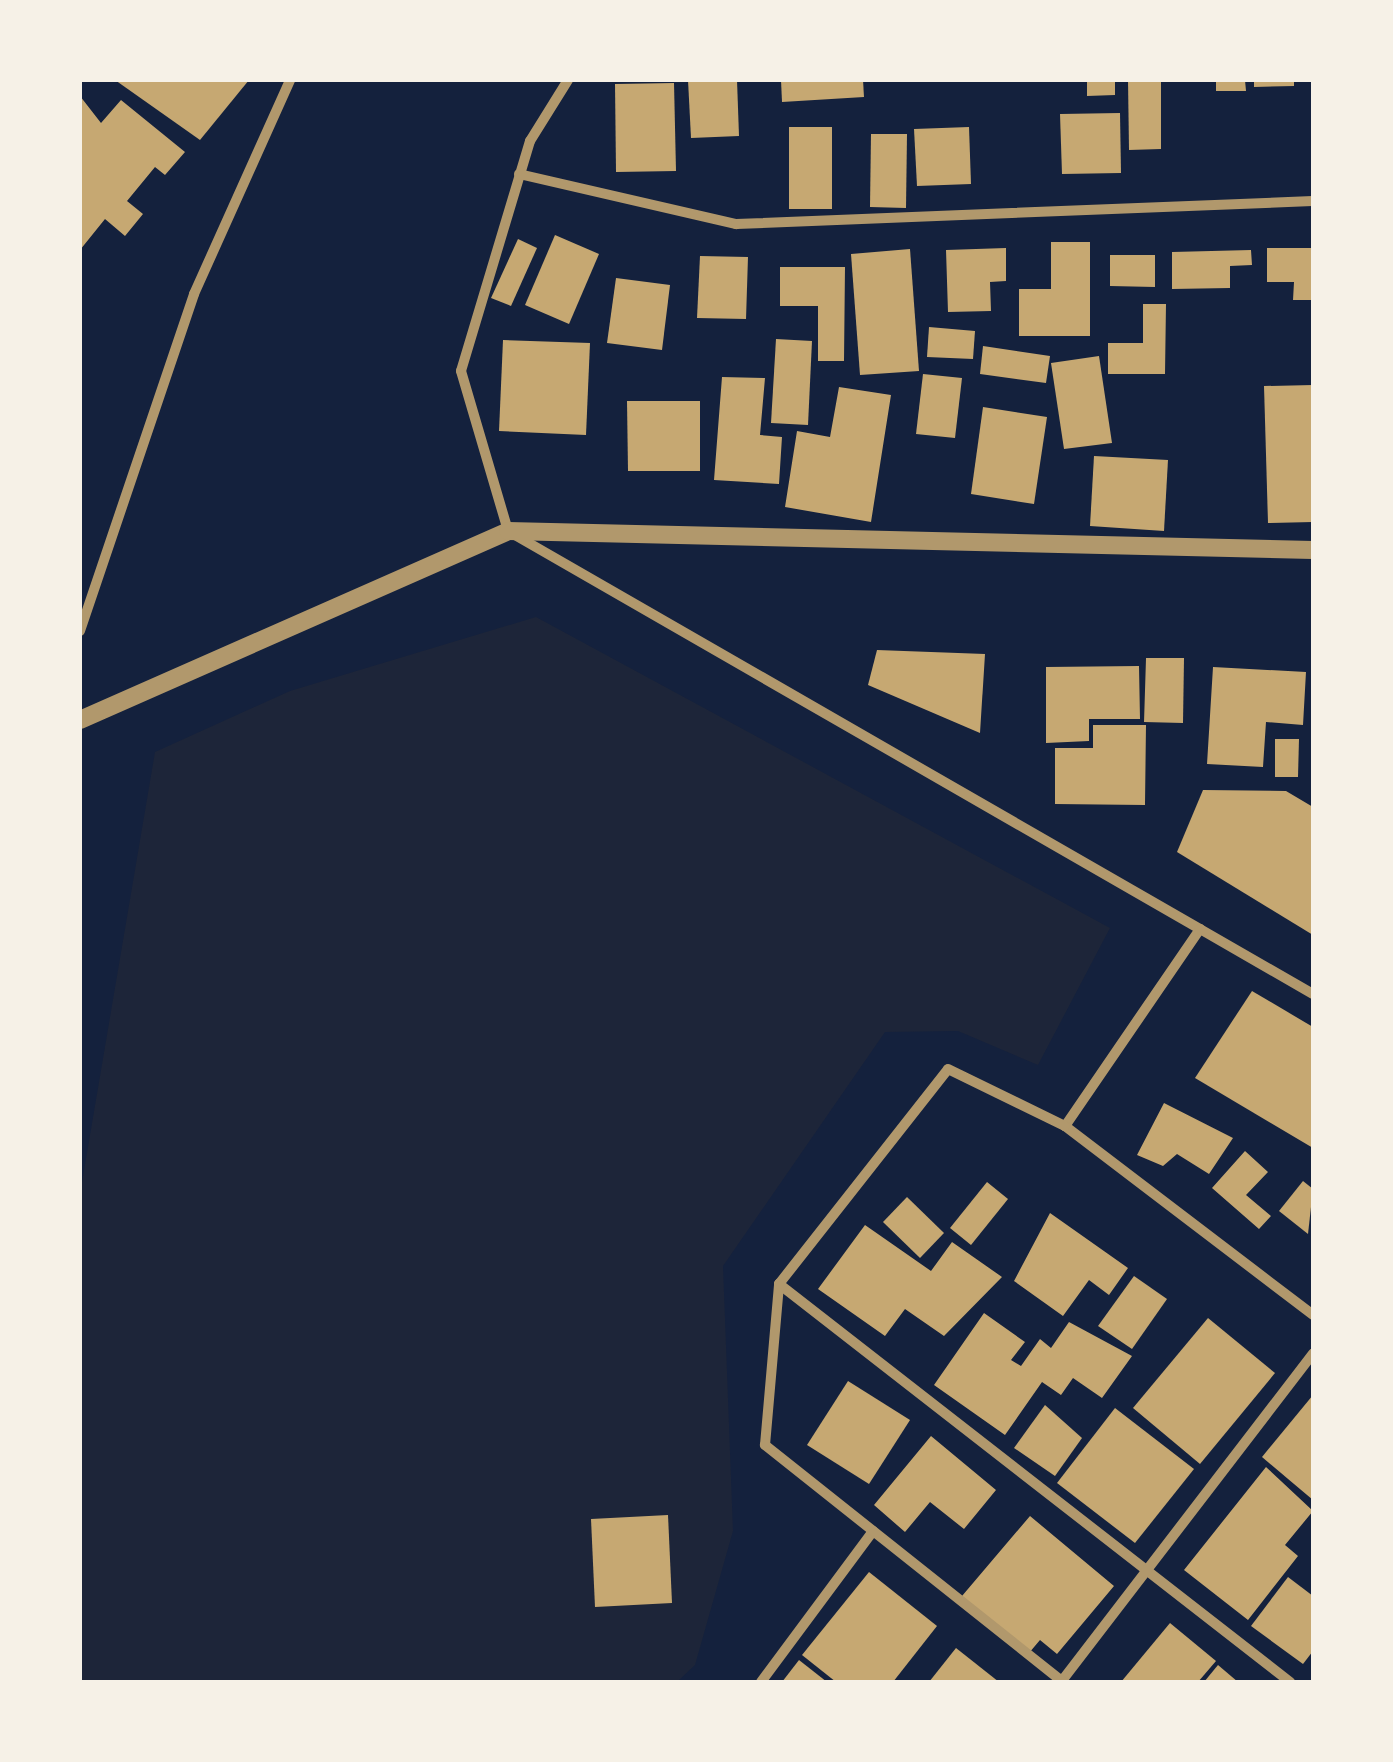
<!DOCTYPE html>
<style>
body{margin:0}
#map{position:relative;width:1393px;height:1762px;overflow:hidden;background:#14213d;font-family:"Varela Round",sans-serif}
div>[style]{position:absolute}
.green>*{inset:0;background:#1d2539}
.building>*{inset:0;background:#c6a872}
.minor>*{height:10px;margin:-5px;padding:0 5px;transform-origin:5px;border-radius:5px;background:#b1986c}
.tertiary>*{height:18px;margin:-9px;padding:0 9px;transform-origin:9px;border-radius:9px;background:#b1986c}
span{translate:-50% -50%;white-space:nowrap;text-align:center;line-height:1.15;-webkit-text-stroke:8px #f6f1e7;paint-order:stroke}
.frame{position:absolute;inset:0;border:82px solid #f6f1e7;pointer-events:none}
</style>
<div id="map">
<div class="green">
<i style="clip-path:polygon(536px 617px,1110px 928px,1038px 1065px,958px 1031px,885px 1032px,723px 1266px,733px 1531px,695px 1665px,677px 1682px,80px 1682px,80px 1194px,155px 752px,290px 691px)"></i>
</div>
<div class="building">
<i style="clip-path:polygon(115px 80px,249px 80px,200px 140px)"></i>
<i style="clip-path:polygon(688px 80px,737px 80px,739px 136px,691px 138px)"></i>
<i style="clip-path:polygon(781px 80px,863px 80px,864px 97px,782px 102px)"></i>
<i style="clip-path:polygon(1087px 80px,1115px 80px,1115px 95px,1087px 96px)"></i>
<i style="clip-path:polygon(1128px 80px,1161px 80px,1161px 149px,1129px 150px)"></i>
<i style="clip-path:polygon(1216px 80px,1245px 80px,1246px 91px,1216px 91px)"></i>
<i style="clip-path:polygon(1254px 80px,1294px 80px,1294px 86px,1254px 87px)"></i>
<i style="clip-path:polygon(674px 83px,676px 171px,616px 172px,615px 84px)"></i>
<i style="clip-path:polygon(80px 96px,101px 123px,121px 100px,185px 152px,165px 175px,155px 167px,127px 201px,143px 214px,125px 236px,105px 219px,80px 250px)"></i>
<i style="clip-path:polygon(1120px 113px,1121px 173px,1062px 174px,1060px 114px)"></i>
<i style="clip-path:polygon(789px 127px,832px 127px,832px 209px,789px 209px)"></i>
<i style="clip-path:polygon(969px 127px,971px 184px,917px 186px,914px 129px)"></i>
<i style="clip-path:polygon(871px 134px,907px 134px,906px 208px,870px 207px)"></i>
<i style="clip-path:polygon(555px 235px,599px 254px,569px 324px,525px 305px)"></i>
<i style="clip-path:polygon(518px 239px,537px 248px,511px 306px,491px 298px)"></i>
<i style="clip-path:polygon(1051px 242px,1090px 242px,1090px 336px,1019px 336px,1019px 289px,1051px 289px)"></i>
<i style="clip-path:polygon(1006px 248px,1006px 281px,990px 282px,991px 311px,948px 312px,946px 250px)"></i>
<i style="clip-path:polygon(1267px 248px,1313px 248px,1313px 300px,1293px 300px,1294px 282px,1267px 282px)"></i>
<i style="clip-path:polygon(910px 249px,919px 371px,860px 375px,851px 254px)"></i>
<i style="clip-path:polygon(1251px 250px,1252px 265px,1230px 266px,1230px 288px,1172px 289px,1172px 252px)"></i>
<i style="clip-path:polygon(1110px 255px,1155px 255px,1155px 287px,1110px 286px)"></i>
<i style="clip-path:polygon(700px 256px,748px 257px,746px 319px,697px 318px)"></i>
<i style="clip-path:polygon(780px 267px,845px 267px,844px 361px,818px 361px,818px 306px,780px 306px)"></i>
<i style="clip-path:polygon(616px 278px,670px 285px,662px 350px,607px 343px)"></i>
<i style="clip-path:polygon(1143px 304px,1166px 304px,1165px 374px,1108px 374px,1108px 343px,1143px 343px)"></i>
<i style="clip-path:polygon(929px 327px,975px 331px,973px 359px,927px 357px)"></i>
<i style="clip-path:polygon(776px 339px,812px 341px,808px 425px,771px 423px)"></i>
<i style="clip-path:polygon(503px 340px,590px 343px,586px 435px,499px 431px)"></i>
<i style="clip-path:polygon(983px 346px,1050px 356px,1046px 383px,980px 374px)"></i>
<i style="clip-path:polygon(1099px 356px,1112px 443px,1064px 449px,1051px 363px)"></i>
<i style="clip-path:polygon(923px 374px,962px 378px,955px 438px,916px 434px)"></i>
<i style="clip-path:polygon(722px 377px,765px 378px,760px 435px,782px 437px,779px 484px,714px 480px)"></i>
<i style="clip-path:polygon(1313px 385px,1313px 522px,1268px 523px,1264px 386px)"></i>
<i style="clip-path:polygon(839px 387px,891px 395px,871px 522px,785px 507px,797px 431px,830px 437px)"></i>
<i style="clip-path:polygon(627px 401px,700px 401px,700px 471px,628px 471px)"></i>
<i style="clip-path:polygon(983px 407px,1047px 417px,1034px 504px,971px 494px)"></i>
<i style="clip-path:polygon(1094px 456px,1168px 460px,1164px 531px,1090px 526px)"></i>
<i style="clip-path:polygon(877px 650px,985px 654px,980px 733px,868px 685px)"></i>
<i style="clip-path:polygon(1146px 658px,1184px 658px,1183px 723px,1144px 722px)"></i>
<i style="clip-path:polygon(1139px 666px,1140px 719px,1089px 719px,1089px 741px,1046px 743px,1046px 667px)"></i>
<i style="clip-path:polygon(1213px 667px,1306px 672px,1303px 725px,1266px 722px,1263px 767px,1207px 764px)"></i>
<i style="clip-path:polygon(1093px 725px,1146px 725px,1145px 805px,1055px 804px,1055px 748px,1093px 748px)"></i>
<i style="clip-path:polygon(1275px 739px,1299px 739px,1298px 777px,1275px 777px)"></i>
<i style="clip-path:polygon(1203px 790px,1286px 791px,1313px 807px,1313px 935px,1177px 852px)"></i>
<i style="clip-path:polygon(1252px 991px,1313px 1027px,1313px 1148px,1195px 1078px)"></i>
<i style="clip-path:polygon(1164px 1103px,1233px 1138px,1209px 1174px,1177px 1154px,1163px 1166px,1137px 1155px)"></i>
<i style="clip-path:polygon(1245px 1151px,1268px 1172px,1246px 1195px,1271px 1216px,1259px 1229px,1212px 1188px)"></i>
<i style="clip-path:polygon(1303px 1181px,1313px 1189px,1308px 1234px,1279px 1211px)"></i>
<i style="clip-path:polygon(987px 1182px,1008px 1199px,971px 1245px,950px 1228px)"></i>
<i style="clip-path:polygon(907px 1197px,944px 1233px,920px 1258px,883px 1222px)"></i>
<i style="clip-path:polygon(1050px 1213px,1128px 1268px,1109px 1295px,1089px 1280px,1063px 1316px,1014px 1281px)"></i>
<i style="clip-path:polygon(865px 1225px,931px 1271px,952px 1242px,1002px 1277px,944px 1336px,905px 1309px,885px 1336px,818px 1289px)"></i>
<i style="clip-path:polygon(1134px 1276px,1167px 1299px,1132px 1349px,1098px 1326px)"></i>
<i style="clip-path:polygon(984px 1313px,1025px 1342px,1011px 1360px,1021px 1366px,1040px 1339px,1051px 1348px,1069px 1322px,1132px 1356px,1102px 1398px,1073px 1378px,1061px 1395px,1042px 1382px,1005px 1435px,934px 1385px)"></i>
<i style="clip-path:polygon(1208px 1318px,1275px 1373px,1200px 1464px,1133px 1408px)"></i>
<i style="clip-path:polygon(848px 1381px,910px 1420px,869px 1484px,807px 1445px)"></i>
<i style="clip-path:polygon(1313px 1395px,1313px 1500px,1262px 1457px)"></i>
<i style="clip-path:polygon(1045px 1405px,1082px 1438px,1055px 1476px,1014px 1448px)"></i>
<i style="clip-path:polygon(1115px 1408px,1194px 1469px,1135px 1543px,1057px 1483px)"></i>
<i style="clip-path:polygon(931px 1436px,996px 1490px,964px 1529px,930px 1502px,905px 1532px,874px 1505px)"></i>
<i style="clip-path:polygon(1266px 1467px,1313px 1511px,1285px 1545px,1298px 1556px,1248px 1620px,1184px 1570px)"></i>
<i style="clip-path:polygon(668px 1515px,672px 1603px,595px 1607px,591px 1519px)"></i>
<i style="clip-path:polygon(1030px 1516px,1114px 1586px,1057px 1654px,1040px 1640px,1029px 1653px,962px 1596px)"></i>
<i style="clip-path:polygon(869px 1572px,937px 1626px,893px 1682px,836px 1682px,802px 1655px)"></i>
<i style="clip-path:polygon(1288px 1577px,1313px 1596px,1313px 1651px,1303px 1664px,1251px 1626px)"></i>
<i style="clip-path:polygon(1170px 1623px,1216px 1661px,1198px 1682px,1121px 1682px)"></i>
<i style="clip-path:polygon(956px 1648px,999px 1682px,929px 1682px)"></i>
<i style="clip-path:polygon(799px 1660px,827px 1682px,782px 1682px)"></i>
<i style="clip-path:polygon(1218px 1665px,1238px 1682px,1204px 1682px)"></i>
</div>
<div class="minor">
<i style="left:568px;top:80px;width:72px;rotate:121.9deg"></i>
<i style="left:530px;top:141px;width:240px;rotate:106.7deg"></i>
<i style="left:461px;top:371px;width:167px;rotate:73.6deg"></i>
<i style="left:508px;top:531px;width:798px;rotate:29.91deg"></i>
<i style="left:1200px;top:929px;width:239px;rotate:124.4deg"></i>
<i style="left:1065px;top:1126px;width:312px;rotate:37.3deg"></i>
<i style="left:519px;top:174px;width:223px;rotate:13deg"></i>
<i style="left:736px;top:224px;width:577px;rotate:-2.28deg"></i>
<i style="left:80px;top:631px;width:356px;rotate:-71.3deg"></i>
<i style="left:194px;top:294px;width:235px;rotate:-65.8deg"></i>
<i style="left:1200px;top:929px;width:130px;rotate:29.9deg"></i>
<i style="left:779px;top:1284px;width:648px;rotate:37.91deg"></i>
<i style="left:761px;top:1682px;width:188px;rotate:-53.4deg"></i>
<i style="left:1061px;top:1682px;width:414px;rotate:-52.5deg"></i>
<i style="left:1063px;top:1682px;width:381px;rotate:-141.5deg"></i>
<i style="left:765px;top:1445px;width:162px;rotate:-85deg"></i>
<i style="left:779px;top:1284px;width:273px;rotate:-51.8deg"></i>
<i style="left:948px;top:1069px;width:130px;rotate:26deg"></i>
</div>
<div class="tertiary">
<i style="left:80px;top:720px;width:468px;rotate:-23.8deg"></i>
<i style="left:508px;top:531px;width:805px;rotate:1.35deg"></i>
</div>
<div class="frame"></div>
</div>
